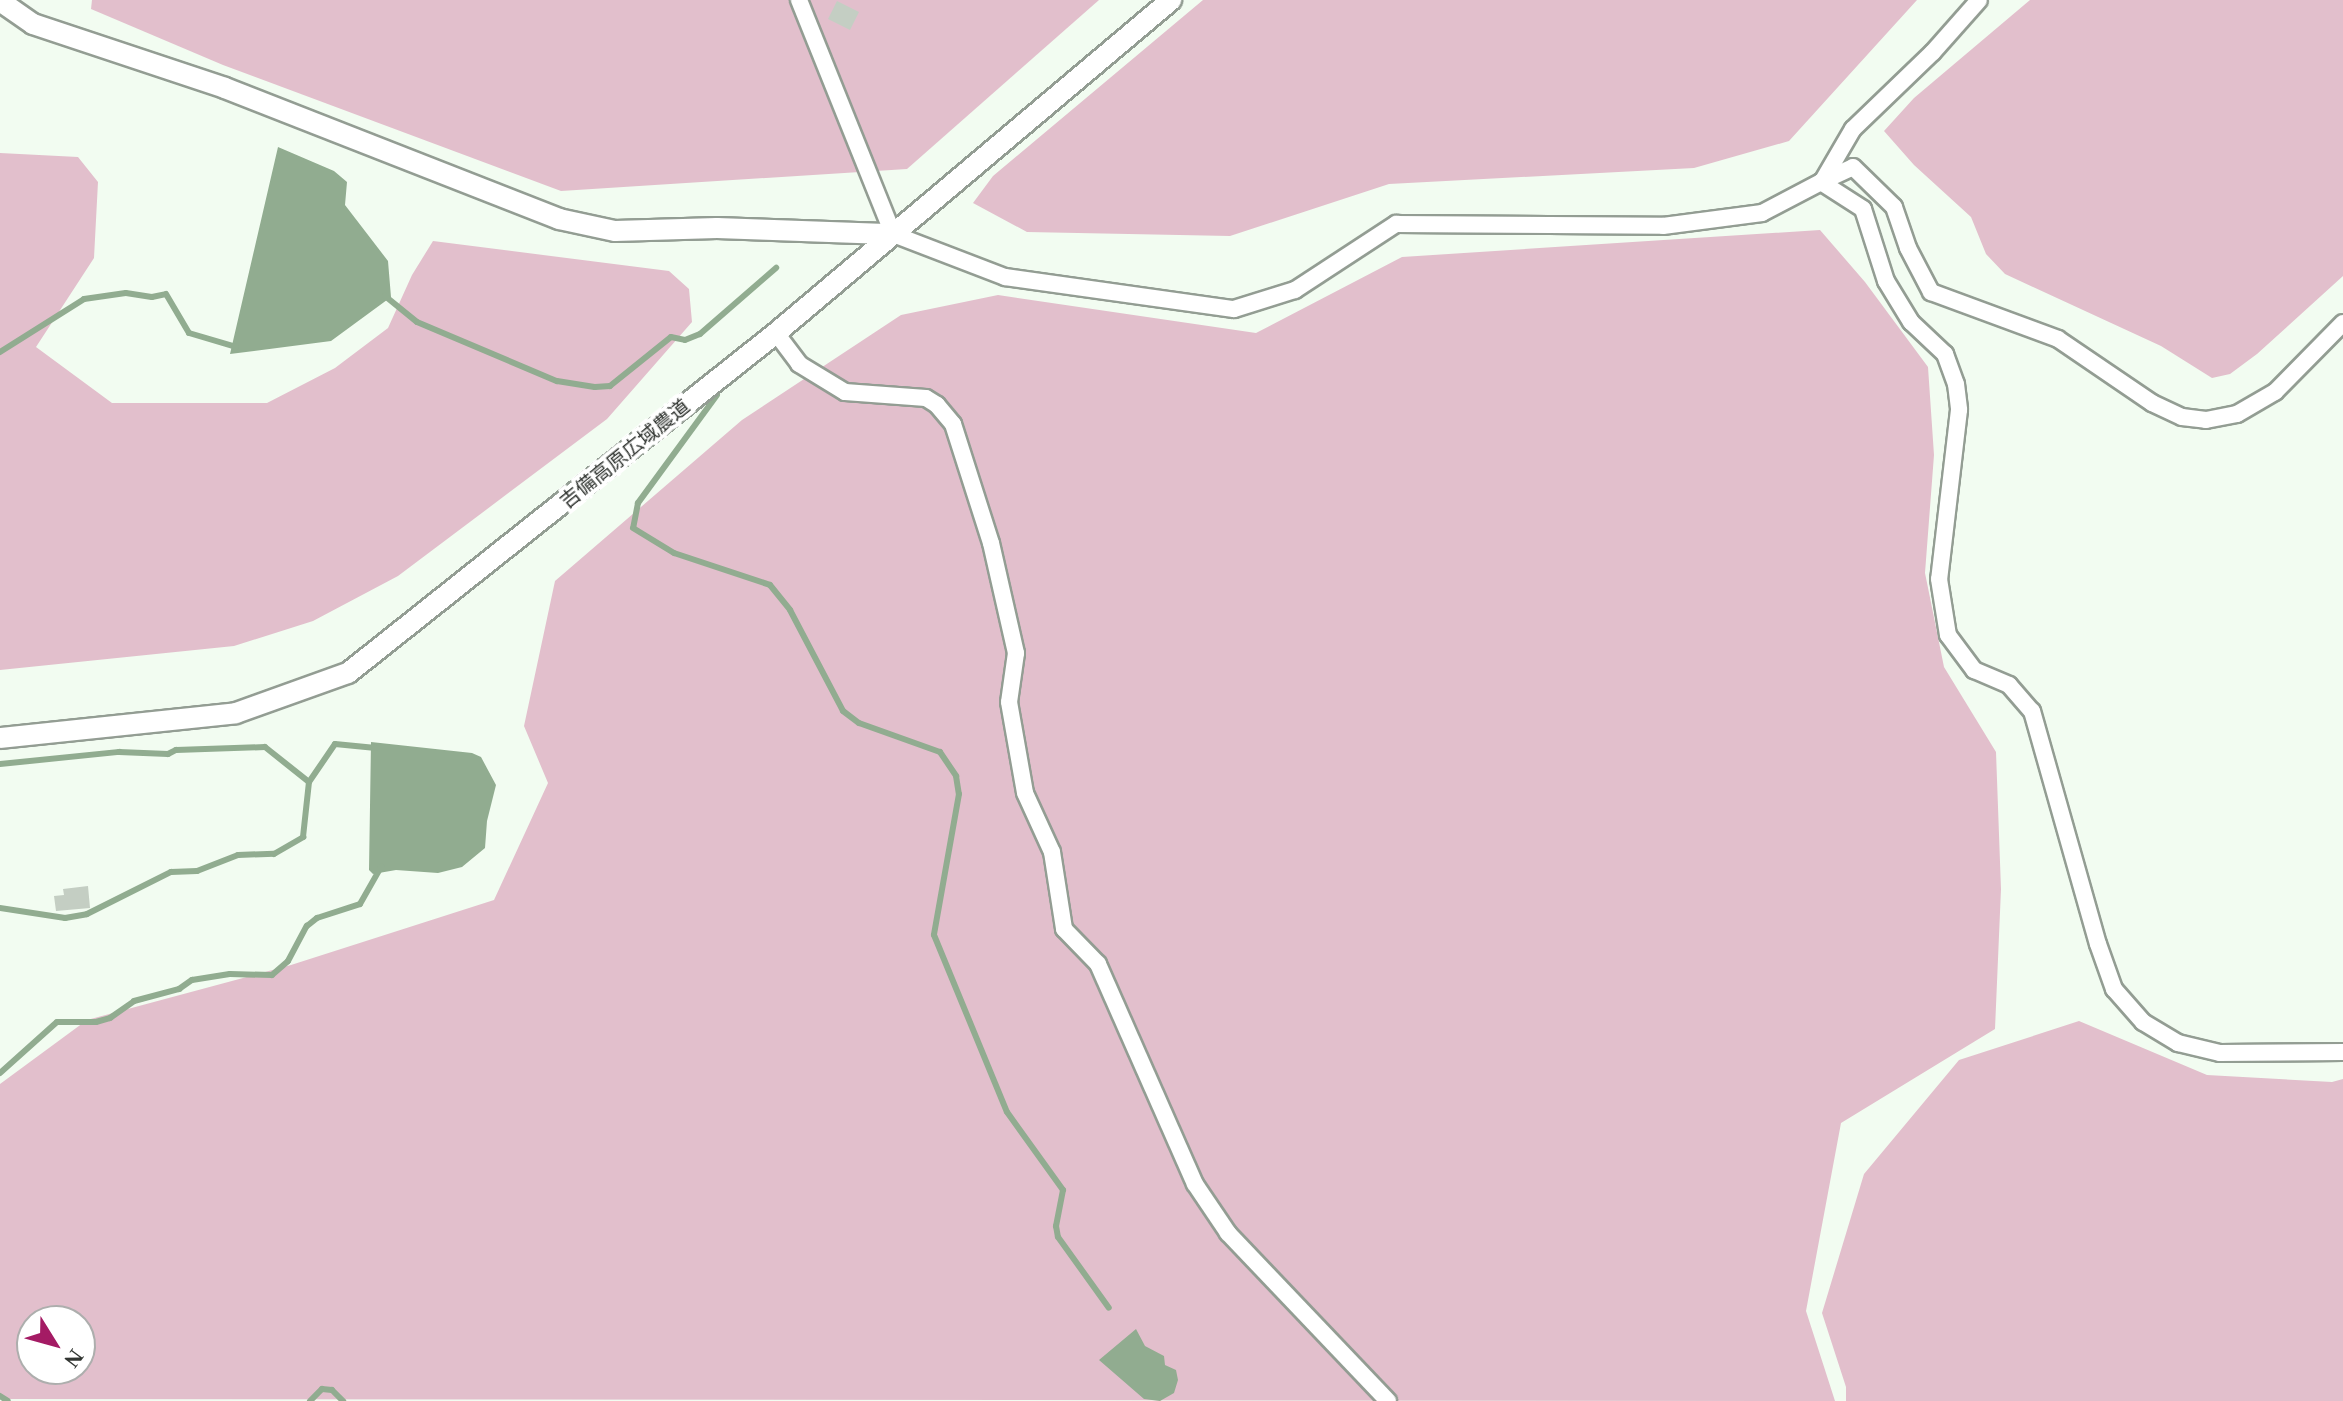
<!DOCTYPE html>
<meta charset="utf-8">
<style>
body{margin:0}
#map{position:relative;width:2343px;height:1401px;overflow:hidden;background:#f2fcf1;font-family:"Times New Roman","Noto Sans JP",serif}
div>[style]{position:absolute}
.green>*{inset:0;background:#e2bfcc}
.water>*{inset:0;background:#91ac90}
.stream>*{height:6px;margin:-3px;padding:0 3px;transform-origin:3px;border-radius:3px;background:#91ac90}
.building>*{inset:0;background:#c4cec3}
.roads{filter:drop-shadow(2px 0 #939d93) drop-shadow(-2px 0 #939d93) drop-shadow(0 2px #939d93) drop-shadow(0 -2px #939d93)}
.minor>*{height:16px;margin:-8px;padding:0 8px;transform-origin:8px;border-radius:8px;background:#fff}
.tertiary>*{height:20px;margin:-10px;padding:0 10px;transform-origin:10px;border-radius:10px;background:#fff}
span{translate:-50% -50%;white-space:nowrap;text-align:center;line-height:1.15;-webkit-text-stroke:8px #fff;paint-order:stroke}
.street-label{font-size:20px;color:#313531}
.north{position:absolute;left:16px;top:1305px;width:80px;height:80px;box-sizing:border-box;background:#fff;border:2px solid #adaead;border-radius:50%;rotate:127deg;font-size:22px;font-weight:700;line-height:32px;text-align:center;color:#313531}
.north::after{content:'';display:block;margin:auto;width:28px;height:36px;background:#a41b64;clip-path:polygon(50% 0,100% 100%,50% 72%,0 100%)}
</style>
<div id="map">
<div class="green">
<i style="clip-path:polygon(92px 0,1099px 0,907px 169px,561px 191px,223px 65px,91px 9px)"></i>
<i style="clip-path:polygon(1203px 0,1917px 0,1789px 141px,1694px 168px,1389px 184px,1230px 236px,1027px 232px,973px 203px,993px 176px)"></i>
<i style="clip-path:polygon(2030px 0,2343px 0,2343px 276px,2257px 354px,2230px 374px,2212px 378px,2161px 346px,2005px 274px,1986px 254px,1971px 217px,1914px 165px,1884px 131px,1914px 98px)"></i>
<i style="clip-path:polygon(0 153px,78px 157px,98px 182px,94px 258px,36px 347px,112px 403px,267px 403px,335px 368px,388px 328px,412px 275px,433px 241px,669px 271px,689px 289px,692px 322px,607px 419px,398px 576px,313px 621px,234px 646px,0 670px)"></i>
<i style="clip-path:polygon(evenodd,1820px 230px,1865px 282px,1928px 367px,1934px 455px,1925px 573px,1944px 667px,1996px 752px,2001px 889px,1995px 1029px,1841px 1123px,1806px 1311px,1835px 1401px,0 1399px,0 1084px,87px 1020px,291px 965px,494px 900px,548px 783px,524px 726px,555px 581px,742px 420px,901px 315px,998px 295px,1256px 333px,1402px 257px,1820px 230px,32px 1321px,80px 1321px,80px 1369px,32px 1369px,32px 1321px)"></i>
<i style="clip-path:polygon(2079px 1021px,2207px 1075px,2332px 1082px,2343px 1079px,2343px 1401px,1846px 1401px,1846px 1387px,1822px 1313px,1864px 1174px,1959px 1060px)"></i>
</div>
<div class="water">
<i style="clip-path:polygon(278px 147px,334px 171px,347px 182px,345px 205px,388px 261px,391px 297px,331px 341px,230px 354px)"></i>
<i style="clip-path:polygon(371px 742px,472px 753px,481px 757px,496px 785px,487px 821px,485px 848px,462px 867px,438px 873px,396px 870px,373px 874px,369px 870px)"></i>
<i style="clip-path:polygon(1136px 1329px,1145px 1346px,1164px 1356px,1165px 1365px,1176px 1370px,1178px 1380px,1174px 1393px,1160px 1401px,1144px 1399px,1099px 1360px)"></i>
</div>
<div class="stream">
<i style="left:385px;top:296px;width:41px;rotate:39.1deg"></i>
<i style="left:417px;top:322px;width:152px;rotate:22.9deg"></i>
<i style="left:557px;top:381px;width:38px;rotate:9deg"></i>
<i style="left:595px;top:387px;width:15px;rotate:-4deg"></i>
<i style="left:610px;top:386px;width:78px;rotate:-38.8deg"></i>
<i style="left:671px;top:337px;width:14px;rotate:12deg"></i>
<i style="left:685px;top:340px;width:16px;rotate:-22deg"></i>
<i style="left:700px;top:334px;width:101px;rotate:-41deg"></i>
<i style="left:0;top:352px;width:99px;rotate:-32.2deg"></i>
<i style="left:84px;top:299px;width:42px;rotate:-8.1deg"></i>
<i style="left:126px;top:293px;width:26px;rotate:9deg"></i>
<i style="left:152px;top:297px;width:14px;rotate:-12deg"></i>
<i style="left:166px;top:294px;width:45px;rotate:59.5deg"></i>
<i style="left:189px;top:333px;width:49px;rotate:16.6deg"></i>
<i style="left:717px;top:395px;width:134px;rotate:126.2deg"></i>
<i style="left:638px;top:503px;width:25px;rotate:101deg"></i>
<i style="left:633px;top:528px;width:48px;rotate:31.4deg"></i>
<i style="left:674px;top:553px;width:101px;rotate:18.4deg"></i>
<i style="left:770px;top:585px;width:32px;rotate:51deg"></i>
<i style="left:790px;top:610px;width:114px;rotate:62.3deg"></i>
<i style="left:843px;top:711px;width:20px;rotate:37deg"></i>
<i style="left:859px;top:723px;width:86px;rotate:19.7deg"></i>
<i style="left:940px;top:752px;width:29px;rotate:56deg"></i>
<i style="left:956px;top:776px;width:18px;rotate:81deg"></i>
<i style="left:959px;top:794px;width:143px;rotate:100.1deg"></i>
<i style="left:934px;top:935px;width:191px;rotate:67.6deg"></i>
<i style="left:1007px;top:1112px;width:96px;rotate:54.3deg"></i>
<i style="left:1063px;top:1190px;width:37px;rotate:101deg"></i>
<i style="left:1056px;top:1226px;width:11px;rotate:80deg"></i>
<i style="left:1058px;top:1237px;width:87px;rotate:54.3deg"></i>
<i style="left:0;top:764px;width:120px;rotate:-5.8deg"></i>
<i style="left:119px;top:752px;width:49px;rotate:2.3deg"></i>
<i style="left:168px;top:754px;width:9px;rotate:-27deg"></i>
<i style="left:176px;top:750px;width:89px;rotate:-1.9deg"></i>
<i style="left:265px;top:747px;width:56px;rotate:38.5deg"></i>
<i style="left:309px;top:782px;width:46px;rotate:-55.6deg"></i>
<i style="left:335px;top:744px;width:41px;rotate:5.6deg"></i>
<i style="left:0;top:908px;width:66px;rotate:8.7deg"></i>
<i style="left:65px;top:918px;width:22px;rotate:-10deg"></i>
<i style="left:87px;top:914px;width:94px;rotate:-26.6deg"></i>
<i style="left:171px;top:872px;width:26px;rotate:-2deg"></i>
<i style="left:197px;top:871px;width:44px;rotate:-21.3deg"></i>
<i style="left:238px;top:855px;width:36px;rotate:-2deg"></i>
<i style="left:274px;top:854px;width:34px;rotate:-30deg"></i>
<i style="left:303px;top:837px;width:55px;rotate:-83.8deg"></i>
<i style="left:0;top:1073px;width:76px;rotate:-41.8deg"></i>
<i style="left:57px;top:1022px;width:39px"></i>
<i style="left:96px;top:1022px;width:15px;rotate:-16deg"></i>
<i style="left:110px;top:1018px;width:29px;rotate:-35deg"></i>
<i style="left:134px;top:1001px;width:47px;rotate:-14.9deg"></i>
<i style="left:179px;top:989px;width:16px;rotate:-35deg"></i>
<i style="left:192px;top:980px;width:38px;rotate:-9deg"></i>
<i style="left:230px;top:974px;width:42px;rotate:1.4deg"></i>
<i style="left:272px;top:975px;width:21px;rotate:-41deg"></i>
<i style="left:288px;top:961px;width:40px;rotate:-62deg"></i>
<i style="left:307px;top:926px;width:13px;rotate:-39deg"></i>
<i style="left:317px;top:918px;width:45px;rotate:-18deg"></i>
<i style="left:360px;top:904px;width:43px;rotate:-60.4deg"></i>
<i style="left:0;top:1396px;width:9px;rotate:32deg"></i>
<i style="left:310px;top:1401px;width:17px;rotate:-45deg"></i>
<i style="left:322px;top:1389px;width:10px;rotate:6deg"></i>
<i style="left:332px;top:1390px;width:16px;rotate:45deg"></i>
</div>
<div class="building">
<i style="clip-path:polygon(837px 1px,859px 12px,850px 30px,828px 19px)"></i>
<i style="clip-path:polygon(88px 886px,90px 908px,56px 911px,54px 896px,64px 895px,63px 889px)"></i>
</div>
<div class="roads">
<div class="minor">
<i style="left:799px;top:0;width:252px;rotate:68.1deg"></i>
<i style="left:893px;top:234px;width:120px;rotate:21deg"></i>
<i style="left:1005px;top:277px;width:231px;rotate:8deg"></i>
<i style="left:1234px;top:309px;width:64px;rotate:-17.3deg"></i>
<i style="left:1295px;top:290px;width:121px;rotate:-33.2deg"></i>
<i style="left:1396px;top:224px;width:267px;rotate:0.4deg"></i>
<i style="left:1663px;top:226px;width:100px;rotate:-7.5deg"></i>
<i style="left:1762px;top:213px;width:67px;rotate:-27.7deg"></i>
<i style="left:1821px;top:182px;width:50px;rotate:32.7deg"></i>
<i style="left:1863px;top:209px;width:76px;rotate:72.3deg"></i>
<i style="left:1886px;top:281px;width:48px;rotate:58.6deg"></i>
<i style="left:1911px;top:322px;width:47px;rotate:43.3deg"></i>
<i style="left:1945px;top:354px;width:32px;rotate:70deg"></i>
<i style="left:1956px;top:384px;width:26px;rotate:83deg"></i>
<i style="left:1959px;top:410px;width:170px;rotate:96.7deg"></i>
<i style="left:1939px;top:579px;width:57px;rotate:80.9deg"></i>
<i style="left:1948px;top:635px;width:44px;rotate:53.4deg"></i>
<i style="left:1974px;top:670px;width:38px;rotate:23deg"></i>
<i style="left:2009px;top:685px;width:35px;rotate:49deg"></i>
<i style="left:2032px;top:711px;width:242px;rotate:74.2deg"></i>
<i style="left:2098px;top:944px;width:48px;rotate:70.4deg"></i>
<i style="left:2114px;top:989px;width:44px;rotate:48.7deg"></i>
<i style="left:2143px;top:1022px;width:41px;rotate:31deg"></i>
<i style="left:2178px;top:1043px;width:43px;rotate:13.4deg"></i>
<i style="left:2220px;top:1053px;width:123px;rotate:-0.5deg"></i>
<i style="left:1821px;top:182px;width:35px;rotate:-25deg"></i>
<i style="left:1853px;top:167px;width:57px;rotate:44.3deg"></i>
<i style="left:1894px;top:207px;width:43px;rotate:71.1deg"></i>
<i style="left:1908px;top:248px;width:50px;rotate:62.4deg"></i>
<i style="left:1931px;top:292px;width:135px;rotate:20.3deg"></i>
<i style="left:2058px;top:339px;width:114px;rotate:34.2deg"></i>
<i style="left:2152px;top:403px;width:33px;rotate:25deg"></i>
<i style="left:2182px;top:417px;width:24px;rotate:7deg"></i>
<i style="left:2206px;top:420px;width:32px;rotate:-11deg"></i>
<i style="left:2237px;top:414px;width:44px;rotate:-30.1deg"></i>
<i style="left:2275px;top:392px;width:97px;rotate:-45.4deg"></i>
<i style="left:1822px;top:182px;width:61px;rotate:-59.7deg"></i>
<i style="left:1853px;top:129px;width:111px;rotate:-43.9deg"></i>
<i style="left:1933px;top:52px;width:69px;rotate:-48.5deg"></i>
<i style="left:776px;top:333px;width:39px;rotate:53deg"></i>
<i style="left:799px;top:364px;width:54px;rotate:31.3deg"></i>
<i style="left:845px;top:392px;width:81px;rotate:4.2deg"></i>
<i style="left:926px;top:398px;width:13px;rotate:32deg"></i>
<i style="left:937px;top:405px;width:25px;rotate:50deg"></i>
<i style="left:953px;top:424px;width:125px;rotate:72.3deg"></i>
<i style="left:991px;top:543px;width:113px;rotate:77.2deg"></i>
<i style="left:1016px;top:653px;width:49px;rotate:98.1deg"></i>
<i style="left:1009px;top:702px;width:92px;rotate:80deg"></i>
<i style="left:1025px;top:793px;width:65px;rotate:65.4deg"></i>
<i style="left:1052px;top:852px;width:78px;rotate:81.1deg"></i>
<i style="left:1064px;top:929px;width:49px;rotate:45.8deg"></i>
<i style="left:1098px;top:964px;width:240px;rotate:66.2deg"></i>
<i style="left:1195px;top:1184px;width:59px;rotate:56deg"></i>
<i style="left:1228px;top:1233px;width:232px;rotate:46.4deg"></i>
</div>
<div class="tertiary">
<i style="left:0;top:1px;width:40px;rotate:34.9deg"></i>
<i style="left:33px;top:24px;width:202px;rotate:18.4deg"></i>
<i style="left:225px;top:88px;width:359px;rotate:21.4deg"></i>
<i style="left:559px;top:219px;width:57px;rotate:12.1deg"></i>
<i style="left:615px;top:231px;width:102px;rotate:-1.7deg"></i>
<i style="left:717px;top:228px;width:176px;rotate:2deg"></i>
<i style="left:0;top:738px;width:237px;rotate:-6deg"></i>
<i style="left:236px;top:713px;width:119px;rotate:-19.7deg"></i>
<i style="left:348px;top:673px;width:547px;rotate:-38.46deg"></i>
<i style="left:776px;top:333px;width:517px;rotate:-40.13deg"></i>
</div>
</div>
<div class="street-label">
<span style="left:625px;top:454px;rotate:-39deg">吉備高原広域農道</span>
</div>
<div class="north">N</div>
</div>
